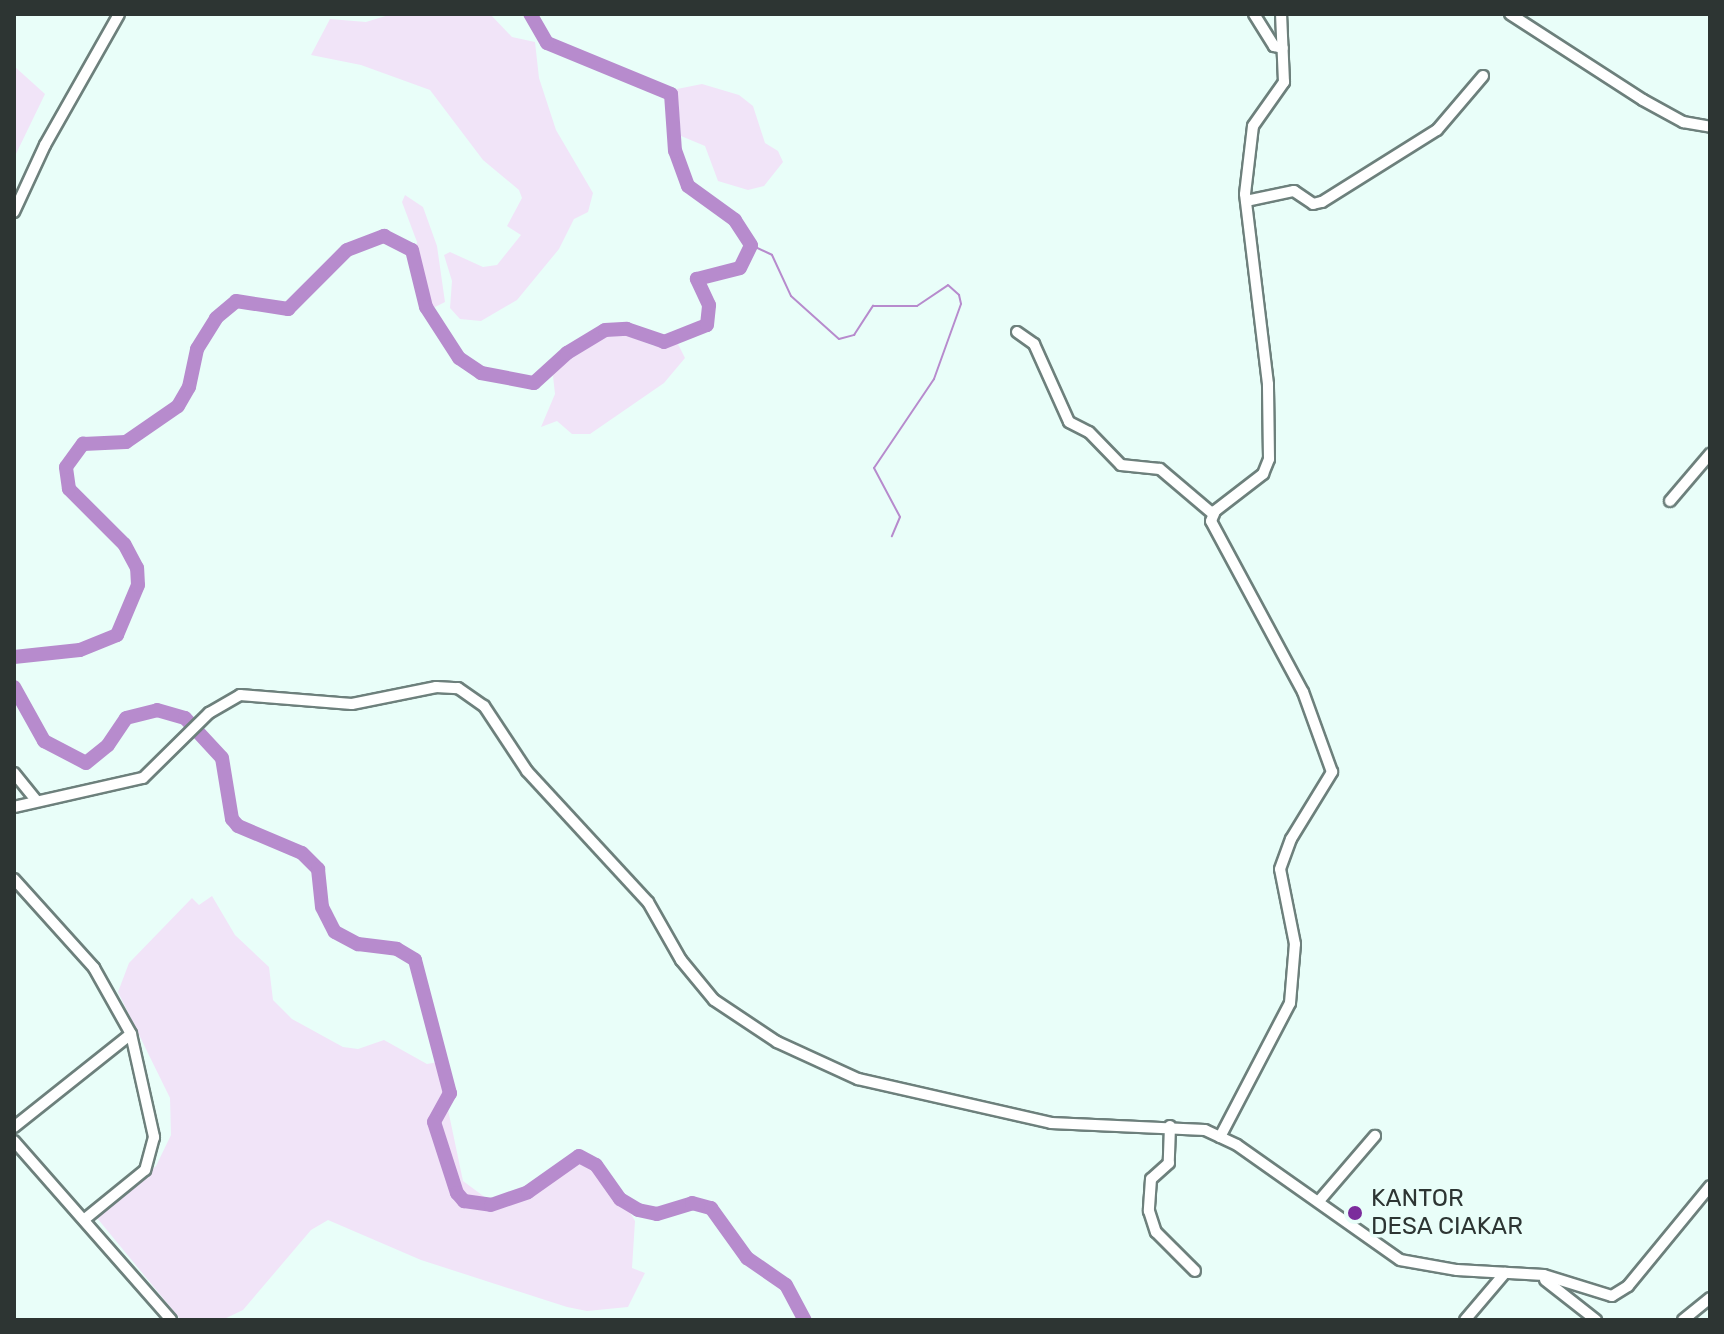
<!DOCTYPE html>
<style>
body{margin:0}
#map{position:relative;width:1724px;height:1334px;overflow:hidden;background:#e9fef9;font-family:Rubik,sans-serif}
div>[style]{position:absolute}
.green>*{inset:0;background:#f1e4f8}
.stream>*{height:2px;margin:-1px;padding:0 1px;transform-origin:1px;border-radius:1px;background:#b78bcd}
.river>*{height:14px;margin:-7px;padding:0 7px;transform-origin:7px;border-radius:7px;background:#b78bcd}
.roads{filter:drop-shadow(2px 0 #6d807c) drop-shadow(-2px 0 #6d807c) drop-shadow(0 2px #6d807c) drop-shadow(0 -2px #6d807c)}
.minor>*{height:10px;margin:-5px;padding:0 5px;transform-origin:5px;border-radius:5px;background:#fff}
.dots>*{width:22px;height:22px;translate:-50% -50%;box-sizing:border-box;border:4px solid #e9fef9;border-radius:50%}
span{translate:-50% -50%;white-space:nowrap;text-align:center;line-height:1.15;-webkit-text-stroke:7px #e9fef9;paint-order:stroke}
.poi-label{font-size:24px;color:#2d3533}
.left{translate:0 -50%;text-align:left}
.frame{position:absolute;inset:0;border:16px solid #2d3533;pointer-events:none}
</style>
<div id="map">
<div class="green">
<i style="clip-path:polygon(392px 14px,490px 14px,512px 37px,535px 42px,539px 78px,556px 130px,593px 193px,588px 212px,574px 219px,559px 249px,517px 300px,481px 321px,460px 319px,450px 308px,452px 281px,444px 255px,450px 252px,483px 267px,497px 265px,521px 235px,507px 226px,522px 198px,519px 190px,483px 160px,430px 90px,361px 65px,311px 55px,330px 19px,366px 22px)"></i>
<i style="clip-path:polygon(14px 66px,45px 94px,14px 158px)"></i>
<i style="clip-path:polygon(702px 84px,739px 95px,753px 106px,765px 143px,778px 151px,783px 162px,764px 186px,748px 190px,718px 181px,705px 146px,681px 136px,677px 89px)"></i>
<i style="clip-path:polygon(405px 195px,423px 207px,437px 246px,445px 302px,435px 307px,422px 302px,415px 288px,411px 270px,417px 242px,402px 202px)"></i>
<i style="clip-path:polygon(613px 330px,654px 346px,678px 344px,685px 358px,664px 383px,590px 434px,572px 434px,557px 421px,541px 427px,555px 394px,553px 376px,562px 354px,575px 340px)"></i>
<i style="clip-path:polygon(212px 896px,235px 935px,269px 967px,273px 1000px,292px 1019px,343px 1047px,358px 1049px,384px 1040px,427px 1064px,438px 1062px,463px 1181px,486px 1198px,519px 1200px,545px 1188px,563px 1163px,586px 1158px,608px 1174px,635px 1221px,632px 1268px,645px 1273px,628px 1307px,587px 1311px,567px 1307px,421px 1260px,328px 1220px,311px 1230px,243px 1310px,222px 1320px,181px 1320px,97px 1218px,156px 1166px,171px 1135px,170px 1098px,118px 992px,129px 963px,192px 898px,199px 905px)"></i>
</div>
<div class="stream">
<i style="left:751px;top:245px;width:23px;rotate:25deg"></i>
<i style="left:772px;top:255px;width:45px;rotate:65.1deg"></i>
<i style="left:791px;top:296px;width:64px;rotate:41.9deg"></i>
<i style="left:839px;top:339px;width:16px;rotate:-15deg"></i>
<i style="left:854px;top:335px;width:35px;rotate:-57deg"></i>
<i style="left:873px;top:306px;width:44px"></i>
<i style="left:917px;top:306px;width:37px;rotate:-34deg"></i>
<i style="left:948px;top:285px;width:15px;rotate:42deg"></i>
<i style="left:959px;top:295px;width:9px;rotate:77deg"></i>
<i style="left:961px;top:304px;width:80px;rotate:109.8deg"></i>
<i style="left:934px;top:379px;width:107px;rotate:124deg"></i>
<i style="left:874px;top:468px;width:55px;rotate:62deg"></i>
<i style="left:900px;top:517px;width:21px;rotate:113deg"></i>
</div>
<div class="river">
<i style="left:14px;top:657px;width:66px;rotate:-6.1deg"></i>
<i style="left:80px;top:650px;width:40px;rotate:-22deg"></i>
<i style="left:117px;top:635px;width:54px;rotate:-67.2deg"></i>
<i style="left:138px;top:585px;width:17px;rotate:-93deg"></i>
<i style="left:137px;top:568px;width:27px;rotate:-118deg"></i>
<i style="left:124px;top:544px;width:78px;rotate:-135deg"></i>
<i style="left:69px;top:489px;width:22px;rotate:-98deg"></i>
<i style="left:66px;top:467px;width:29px;rotate:-54deg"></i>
<i style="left:83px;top:444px;width:43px;rotate:-2.7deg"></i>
<i style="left:126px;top:442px;width:63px;rotate:-34.7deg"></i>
<i style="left:178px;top:406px;width:22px;rotate:-60deg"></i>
<i style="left:189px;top:387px;width:39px;rotate:-78deg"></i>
<i style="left:197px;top:349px;width:36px;rotate:-58deg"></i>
<i style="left:216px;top:318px;width:26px;rotate:-40deg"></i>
<i style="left:236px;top:301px;width:53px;rotate:8.7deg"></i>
<i style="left:288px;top:309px;width:83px;rotate:-45deg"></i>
<i style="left:347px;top:250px;width:40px;rotate:-21deg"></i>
<i style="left:384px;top:236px;width:31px;rotate:27deg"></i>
<i style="left:412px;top:250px;width:59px;rotate:76.2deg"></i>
<i style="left:426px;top:307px;width:61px;rotate:57.1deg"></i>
<i style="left:459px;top:358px;width:27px;rotate:34deg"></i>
<i style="left:481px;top:373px;width:54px;rotate:10.7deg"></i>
<i style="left:534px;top:383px;width:45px;rotate:-42.3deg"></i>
<i style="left:567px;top:353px;width:44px;rotate:-31.2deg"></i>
<i style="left:605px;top:330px;width:22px;rotate:-3deg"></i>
<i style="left:627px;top:329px;width:39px;rotate:19deg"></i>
<i style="left:664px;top:342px;width:46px;rotate:-21.6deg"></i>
<i style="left:707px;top:325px;width:20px;rotate:-84deg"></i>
<i style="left:709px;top:305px;width:29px;rotate:-115deg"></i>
<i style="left:697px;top:279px;width:44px;rotate:-14.3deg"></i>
<i style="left:740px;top:268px;width:25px;rotate:-64deg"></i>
<i style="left:751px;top:245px;width:30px;rotate:-123deg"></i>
<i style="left:735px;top:220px;width:58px;rotate:-144.1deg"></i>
<i style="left:688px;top:186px;width:37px;rotate:-110deg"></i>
<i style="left:675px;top:151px;width:57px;rotate:-94deg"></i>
<i style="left:671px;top:94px;width:134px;rotate:-157.6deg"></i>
<i style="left:547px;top:43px;width:34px;rotate:-120deg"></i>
<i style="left:14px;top:687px;width:62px;rotate:60.9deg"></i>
<i style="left:44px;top:741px;width:47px;rotate:27.6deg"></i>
<i style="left:86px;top:763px;width:28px;rotate:-39deg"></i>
<i style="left:108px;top:745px;width:32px;rotate:-56deg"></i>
<i style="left:126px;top:718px;width:32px;rotate:-14deg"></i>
<i style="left:157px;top:710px;width:29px;rotate:16deg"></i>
<i style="left:185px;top:718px;width:54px;rotate:47.2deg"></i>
<i style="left:222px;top:758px;width:62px;rotate:80.7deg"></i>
<i style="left:232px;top:819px;width:9px;rotate:49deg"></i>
<i style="left:238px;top:826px;width:69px;rotate:22.9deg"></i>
<i style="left:302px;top:853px;width:23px;rotate:45deg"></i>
<i style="left:318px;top:869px;width:38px;rotate:84deg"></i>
<i style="left:322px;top:907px;width:28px;rotate:63deg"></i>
<i style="left:335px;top:932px;width:26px;rotate:28deg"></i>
<i style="left:358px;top:944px;width:39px;rotate:7deg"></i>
<i style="left:397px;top:949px;width:21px;rotate:31deg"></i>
<i style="left:415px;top:960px;width:138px;rotate:75.3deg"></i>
<i style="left:450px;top:1093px;width:33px;rotate:119deg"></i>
<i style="left:434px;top:1122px;width:75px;rotate:72.1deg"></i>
<i style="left:457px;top:1193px;width:11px;rotate:49deg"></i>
<i style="left:464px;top:1201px;width:27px;rotate:8deg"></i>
<i style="left:491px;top:1205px;width:39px;rotate:-19deg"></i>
<i style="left:528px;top:1192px;width:62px;rotate:-35.2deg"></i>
<i style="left:579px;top:1156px;width:19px;rotate:28deg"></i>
<i style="left:596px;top:1165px;width:42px;rotate:54.8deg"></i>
<i style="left:620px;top:1199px;width:21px;rotate:31deg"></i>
<i style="left:638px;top:1210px;width:19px;rotate:12deg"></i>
<i style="left:657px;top:1214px;width:37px;rotate:-17deg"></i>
<i style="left:692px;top:1203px;width:20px;rotate:15deg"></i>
<i style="left:711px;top:1208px;width:62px;rotate:54.2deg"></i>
<i style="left:747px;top:1258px;width:47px;rotate:34.7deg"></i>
<i style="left:786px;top:1285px;width:40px;rotate:62deg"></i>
</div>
<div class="roads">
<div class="minor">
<i style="left:1254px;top:14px;width:38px;rotate:58deg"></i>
<i style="left:1274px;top:46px;width:9px;rotate:13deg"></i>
<i style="left:1510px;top:14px;width:158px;rotate:32.9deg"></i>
<i style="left:1643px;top:100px;width:46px;rotate:28.8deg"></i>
<i style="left:1683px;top:122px;width:27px;rotate:10deg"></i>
<i style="left:1246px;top:201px;width:49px;rotate:-11.8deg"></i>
<i style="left:1294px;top:191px;width:23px;rotate:34deg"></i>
<i style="left:1313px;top:204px;width:9px;rotate:-13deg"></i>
<i style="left:1322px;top:202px;width:136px;rotate:-32.1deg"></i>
<i style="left:1437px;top:130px;width:71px;rotate:-49.6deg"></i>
<i style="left:14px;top:212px;width:74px;rotate:-65.2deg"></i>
<i style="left:45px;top:145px;width:150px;rotate:-60.5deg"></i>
<i style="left:1017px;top:332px;width:21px;rotate:35deg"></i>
<i style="left:1034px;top:344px;width:85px;rotate:65.8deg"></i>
<i style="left:1069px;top:422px;width:22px;rotate:27deg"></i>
<i style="left:1089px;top:432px;width:46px;rotate:45.9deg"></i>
<i style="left:1121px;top:465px;width:39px;rotate:6deg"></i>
<i style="left:1160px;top:469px;width:70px;rotate:40.3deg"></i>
<i style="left:1670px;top:501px;width:62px;rotate:-49.6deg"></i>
<i style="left:14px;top:773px;width:35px;rotate:51deg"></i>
<i style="left:14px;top:807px;width:132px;rotate:-12.7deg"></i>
<i style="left:143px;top:778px;width:93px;rotate:-44.6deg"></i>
<i style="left:209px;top:713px;width:36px;rotate:-30deg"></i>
<i style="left:240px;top:695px;width:112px;rotate:4.6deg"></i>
<i style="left:352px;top:704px;width:86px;rotate:-11.4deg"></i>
<i style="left:436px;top:687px;width:22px;rotate:3deg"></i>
<i style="left:458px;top:688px;width:32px;rotate:35deg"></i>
<i style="left:484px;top:706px;width:78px;rotate:56.5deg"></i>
<i style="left:527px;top:771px;width:178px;rotate:47.3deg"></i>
<i style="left:648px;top:902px;width:67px;rotate:60.4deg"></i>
<i style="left:681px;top:960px;width:52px;rotate:50.5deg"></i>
<i style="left:714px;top:1000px;width:76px;rotate:33.7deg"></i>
<i style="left:777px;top:1042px;width:89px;rotate:24.6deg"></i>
<i style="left:858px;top:1079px;width:198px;rotate:12.8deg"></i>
<i style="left:1051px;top:1123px;width:154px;rotate:2.6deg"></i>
<i style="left:1205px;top:1130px;width:35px;rotate:25deg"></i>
<i style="left:1237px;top:1145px;width:199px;rotate:35.2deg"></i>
<i style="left:1400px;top:1260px;width:58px;rotate:10deg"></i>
<i style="left:1457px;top:1270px;width:87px;rotate:3.3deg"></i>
<i style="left:1544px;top:1275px;width:71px;rotate:17.2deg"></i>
<i style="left:1612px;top:1296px;width:19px;rotate:-32deg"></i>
<i style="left:1628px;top:1286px;width:129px;rotate:-50.6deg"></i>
<i style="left:14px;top:879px;width:120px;rotate:48deg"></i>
<i style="left:94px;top:968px;width:76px;rotate:60.7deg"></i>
<i style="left:131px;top:1034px;width:106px;rotate:77.4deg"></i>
<i style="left:154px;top:1137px;width:34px;rotate:105deg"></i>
<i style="left:145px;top:1170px;width:77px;rotate:140.8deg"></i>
<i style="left:1170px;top:1126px;width:37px;rotate:92deg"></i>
<i style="left:1169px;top:1163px;width:24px;rotate:138deg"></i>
<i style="left:1151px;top:1179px;width:32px;rotate:94deg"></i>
<i style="left:1149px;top:1211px;width:22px;rotate:72deg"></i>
<i style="left:1156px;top:1232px;width:55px;rotate:45deg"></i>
<i style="left:14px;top:1127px;width:149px;rotate:-38.5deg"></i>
<i style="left:1220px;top:1137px;width:151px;rotate:-62.4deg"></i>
<i style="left:1290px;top:1003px;width:59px;rotate:-85.2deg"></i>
<i style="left:1295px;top:944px;width:76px;rotate:-101.3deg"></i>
<i style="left:1280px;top:869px;width:32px;rotate:-70deg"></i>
<i style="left:1291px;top:839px;width:79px;rotate:-58.5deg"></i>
<i style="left:1332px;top:772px;width:85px;rotate:-109.9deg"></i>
<i style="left:1303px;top:692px;width:194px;rotate:-118.3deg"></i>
<i style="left:1211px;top:521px;width:11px;rotate:-68deg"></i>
<i style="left:1215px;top:511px;width:61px;rotate:-37.6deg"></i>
<i style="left:1263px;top:474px;width:16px;rotate:-68deg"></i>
<i style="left:1269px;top:459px;width:75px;rotate:-90.8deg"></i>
<i style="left:1268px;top:384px;width:191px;rotate:-96.9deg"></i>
<i style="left:1245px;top:194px;width:68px;rotate:-83.3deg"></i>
<i style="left:1253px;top:126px;width:54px;rotate:-54.8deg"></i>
<i style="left:1284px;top:82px;width:68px;rotate:-92.5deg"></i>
<i style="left:14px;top:1141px;width:238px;rotate:48.7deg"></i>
<i style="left:1319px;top:1201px;width:86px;rotate:-49.3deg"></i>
<i style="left:1545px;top:1280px;width:65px;rotate:38.1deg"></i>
<i style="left:1465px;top:1320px;width:62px;rotate:-49.6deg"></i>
<i style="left:1683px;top:1320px;width:35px;rotate:-39deg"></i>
</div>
</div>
<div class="dots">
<i style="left:1355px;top:1213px;background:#7b2c9c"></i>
</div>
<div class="poi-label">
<span class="left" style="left:1371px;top:1213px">KANTOR<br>DESA CIAKAR</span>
</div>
<div class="frame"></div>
</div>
